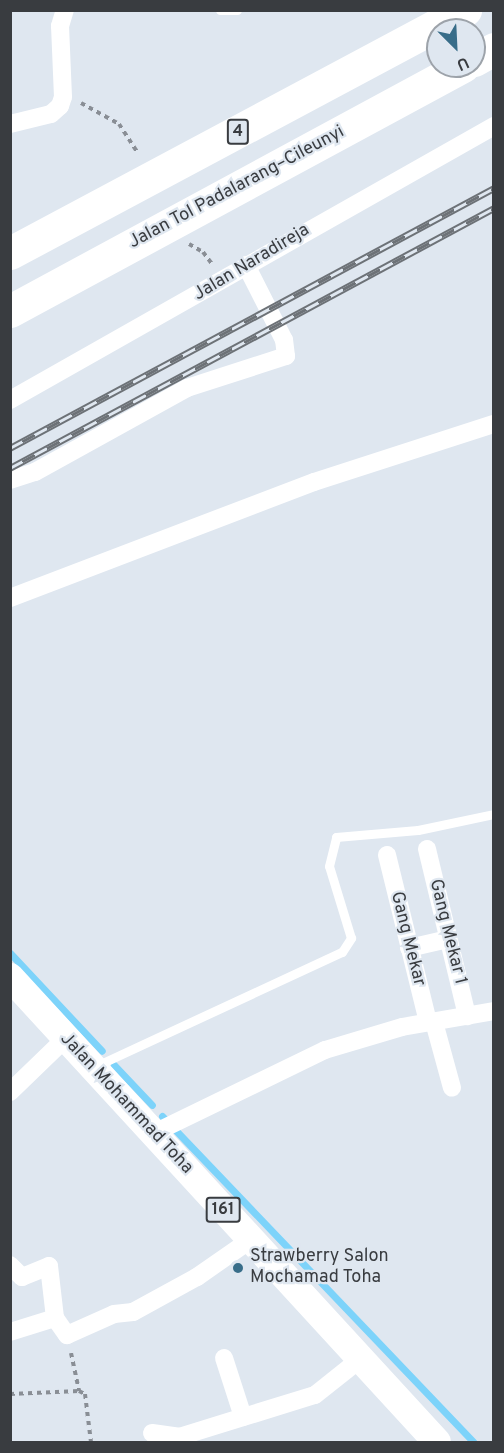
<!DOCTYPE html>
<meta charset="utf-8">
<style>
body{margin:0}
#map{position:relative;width:504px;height:1453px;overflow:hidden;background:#dfe7f0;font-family:Overpass,sans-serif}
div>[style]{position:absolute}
.stream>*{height:7px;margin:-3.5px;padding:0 3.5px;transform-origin:3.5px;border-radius:3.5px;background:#7dd3fa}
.path>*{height:4px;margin-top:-2px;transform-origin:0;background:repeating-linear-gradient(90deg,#898e95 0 4.5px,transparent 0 9px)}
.lane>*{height:9px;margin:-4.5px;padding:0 4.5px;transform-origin:4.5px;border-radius:4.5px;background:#fff}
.street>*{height:18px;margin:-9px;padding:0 9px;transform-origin:9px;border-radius:9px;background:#fff}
.primary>*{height:28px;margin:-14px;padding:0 14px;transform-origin:14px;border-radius:14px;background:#fff}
.highway>*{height:33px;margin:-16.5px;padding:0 16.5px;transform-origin:16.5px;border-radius:16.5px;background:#fff}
.rail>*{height:7px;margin-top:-3.5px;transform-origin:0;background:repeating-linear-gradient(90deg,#dfe7f0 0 14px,#6d7277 0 28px);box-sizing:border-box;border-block:2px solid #6d7277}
.dots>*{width:16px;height:16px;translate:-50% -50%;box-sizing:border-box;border:3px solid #dfe7f0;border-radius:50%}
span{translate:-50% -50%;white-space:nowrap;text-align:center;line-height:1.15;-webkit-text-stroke:4.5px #dfe7f0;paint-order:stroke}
.shield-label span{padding:2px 4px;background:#dfe7f0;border:2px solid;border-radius:4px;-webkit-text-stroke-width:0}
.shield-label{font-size:16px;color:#393c40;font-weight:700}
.street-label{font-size:18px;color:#393c40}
.poi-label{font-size:18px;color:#393c40}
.left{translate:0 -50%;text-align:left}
.frame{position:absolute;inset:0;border:12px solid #393c40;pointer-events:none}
.north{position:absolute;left:426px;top:18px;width:60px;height:60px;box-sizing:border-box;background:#dfe7f0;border:2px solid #9da3aa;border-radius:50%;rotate:156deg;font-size:16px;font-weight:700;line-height:24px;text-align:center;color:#393c40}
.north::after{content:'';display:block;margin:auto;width:21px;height:27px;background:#386d89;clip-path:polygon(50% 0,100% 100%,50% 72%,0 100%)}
</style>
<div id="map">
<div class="stream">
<i style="left:10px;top:953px;width:134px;rotate:46.8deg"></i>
<i style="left:114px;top:1065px;width:55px;rotate:46.5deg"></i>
<i style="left:162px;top:1116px;width:451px;rotate:46.3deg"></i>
</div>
<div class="path">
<i style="left:81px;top:103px;width:43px;rotate:28.9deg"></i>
<i style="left:119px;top:124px;width:33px;rotate:57deg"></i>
<i style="left:189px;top:244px;width:16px;rotate:30deg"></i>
<i style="left:203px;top:252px;width:15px;rotate:53deg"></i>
<i style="left:71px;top:1353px;width:39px;rotate:78deg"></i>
<i style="left:79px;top:1391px;width:7px;rotate:27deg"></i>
<i style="left:85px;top:1394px;width:48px;rotate:82.9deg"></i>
<i style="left:10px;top:1394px;width:69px;rotate:-2.5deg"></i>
</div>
<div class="lane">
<i style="left:220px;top:10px;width:17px"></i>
<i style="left:96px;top:1066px;width:271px;rotate:-24.9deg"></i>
<i style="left:342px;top:952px;width:17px;rotate:-57deg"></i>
<i style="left:351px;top:938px;width:75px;rotate:-107deg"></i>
<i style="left:329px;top:866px;width:30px;rotate:-76deg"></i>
<i style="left:336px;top:837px;width:82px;rotate:-4.9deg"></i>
<i style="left:418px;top:830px;width:78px;rotate:-11.9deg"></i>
</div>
<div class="street">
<i style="left:10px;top:124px;width:42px;rotate:-13.7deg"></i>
<i style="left:51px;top:114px;width:12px;rotate:-42deg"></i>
<i style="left:60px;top:106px;width:9px;rotate:-72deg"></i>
<i style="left:63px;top:97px;width:71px;rotate:-92.4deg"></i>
<i style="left:60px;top:26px;width:17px;rotate:-73deg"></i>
<i style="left:10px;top:400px;width:556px;rotate:-29.51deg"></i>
<i style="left:10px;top:480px;width:26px;rotate:-18deg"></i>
<i style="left:35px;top:472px;width:174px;rotate:-28.9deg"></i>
<i style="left:187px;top:388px;width:104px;rotate:-17.9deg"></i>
<i style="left:286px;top:356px;width:16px;rotate:-97deg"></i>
<i style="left:284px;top:340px;width:84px;rotate:-116.9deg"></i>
<i style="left:10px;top:598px;width:325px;rotate:-20.9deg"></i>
<i style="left:314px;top:482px;width:189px;rotate:-17.9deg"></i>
<i style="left:427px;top:849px;width:172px;rotate:76.5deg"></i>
<i style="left:387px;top:855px;width:172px;rotate:76.2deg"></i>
<i style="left:409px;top:948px;width:39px;rotate:-13deg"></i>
<i style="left:434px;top:1022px;width:68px;rotate:74.7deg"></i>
<i style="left:10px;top:1092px;width:78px;rotate:-44deg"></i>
<i style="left:154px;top:1133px;width:190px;rotate:-25.9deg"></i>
<i style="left:325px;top:1050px;width:80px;rotate:-16.6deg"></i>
<i style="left:402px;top:1027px;width:93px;rotate:-9.9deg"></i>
<i style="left:10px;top:1265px;width:17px;rotate:45deg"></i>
<i style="left:22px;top:1277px;width:29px;rotate:-22deg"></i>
<i style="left:49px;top:1266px;width:52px;rotate:83.4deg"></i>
<i style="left:55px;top:1318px;width:21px;rotate:55deg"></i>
<i style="left:67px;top:1335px;width:51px;rotate:-24.1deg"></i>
<i style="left:114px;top:1314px;width:19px;rotate:-6deg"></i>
<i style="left:133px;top:1312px;width:73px;rotate:-28.7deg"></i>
<i style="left:197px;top:1277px;width:65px;rotate:-34.9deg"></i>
<i style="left:10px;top:1332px;width:47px;rotate:-17.3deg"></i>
<i style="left:224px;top:1358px;width:62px;rotate:72.1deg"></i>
<i style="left:152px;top:1433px;width:27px;rotate:8deg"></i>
<i style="left:179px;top:1437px;width:142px;rotate:-17.2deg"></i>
<i style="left:315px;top:1395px;width:56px;rotate:-38.5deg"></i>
</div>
<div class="primary">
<i style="left:10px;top:977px;width:631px;rotate:47.44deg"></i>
</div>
<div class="highway">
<i style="left:474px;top:60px;width:23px;rotate:-29deg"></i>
<i style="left:10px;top:253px;width:516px;rotate:-28.11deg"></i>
<i style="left:10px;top:311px;width:515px;rotate:-28.41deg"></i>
</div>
<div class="rail">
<i style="left:10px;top:448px;width:549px;rotate:-28.24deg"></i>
<i style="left:10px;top:468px;width:549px;rotate:-28.24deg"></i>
</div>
<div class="dots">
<i style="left:238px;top:1268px;background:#386d89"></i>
</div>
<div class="shield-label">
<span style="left:238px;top:132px">4</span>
<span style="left:223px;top:1210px">161</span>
</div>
<div class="street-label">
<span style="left:237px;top:188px;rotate:-28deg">Jalan Tol Padalarang–Cileunyi</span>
<span style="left:252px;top:263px;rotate:-31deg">Jalan Naradireja</span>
<span style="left:447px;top:932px;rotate:76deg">Gang Mekar 1</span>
<span style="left:407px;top:939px;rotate:76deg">Gang Mekar</span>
<span style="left:126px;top:1104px;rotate:47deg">Jalan Mohammad Toha</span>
</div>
<div class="poi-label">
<span class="left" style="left:250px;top:1268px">Strawberry Salon<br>Mochamad Toha</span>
</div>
<div class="frame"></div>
<div class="north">U</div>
</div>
